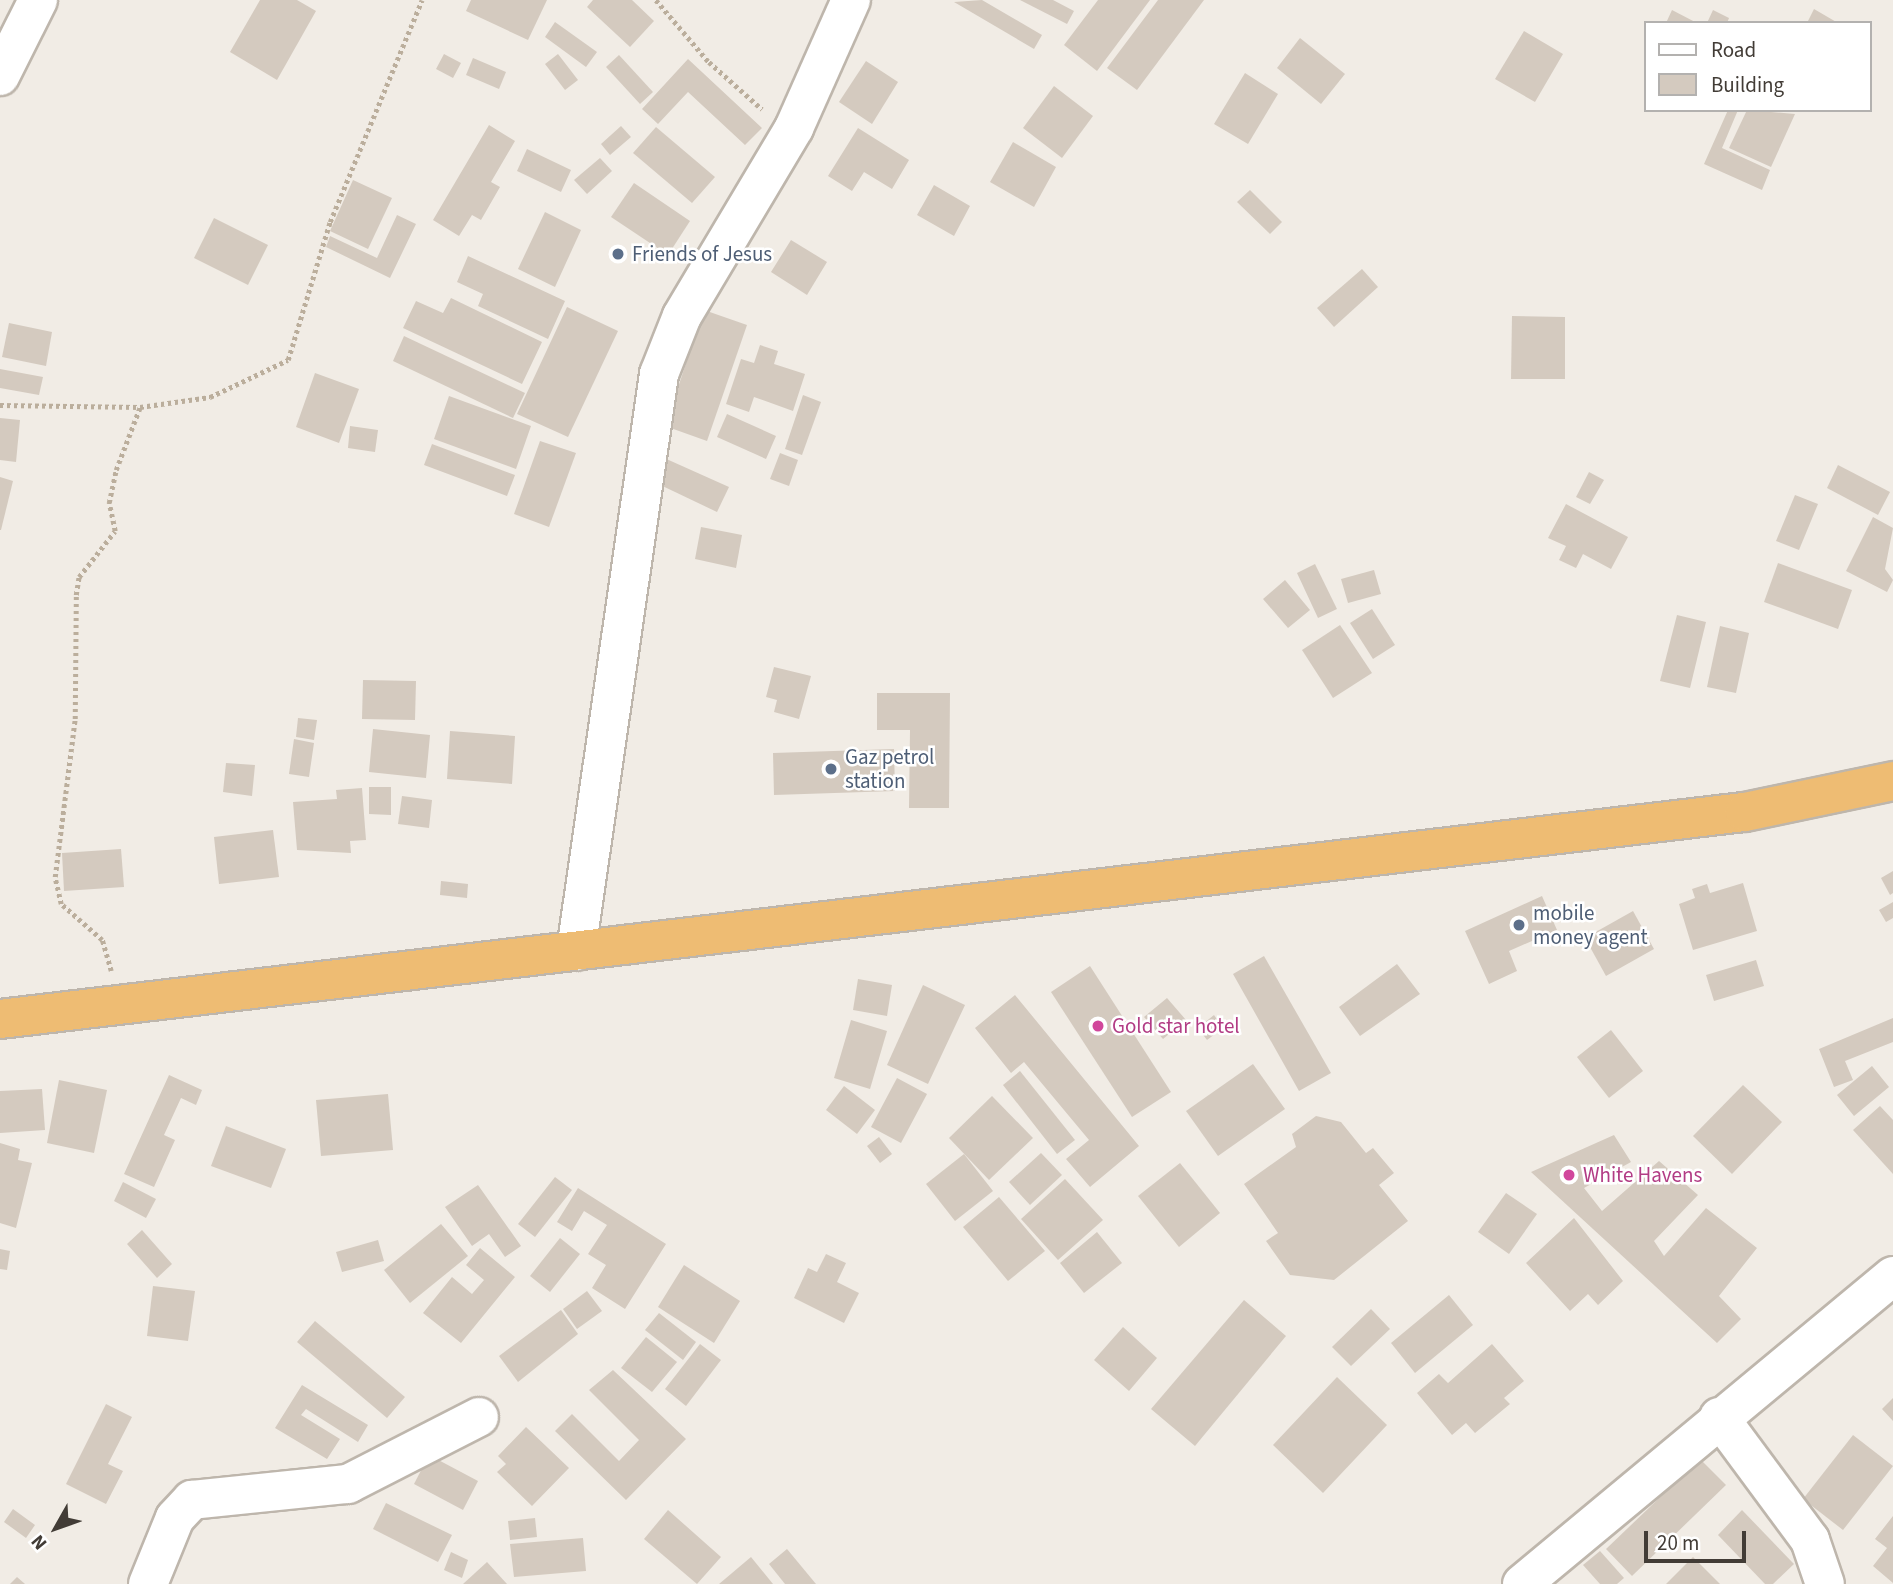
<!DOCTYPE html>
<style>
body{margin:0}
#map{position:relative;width:1893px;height:1584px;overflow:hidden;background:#f1ece5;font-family:"Source Sans 3",sans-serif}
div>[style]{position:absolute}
.building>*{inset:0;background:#d4cabf}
.path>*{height:4.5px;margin-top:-2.25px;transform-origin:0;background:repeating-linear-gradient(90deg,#bbae9c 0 3.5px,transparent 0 7px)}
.roads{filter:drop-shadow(2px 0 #beb6ac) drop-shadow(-2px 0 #beb6ac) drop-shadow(0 2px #beb6ac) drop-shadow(0 -2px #beb6ac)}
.minor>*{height:38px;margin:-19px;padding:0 19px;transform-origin:19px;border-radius:19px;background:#fff}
.highway>*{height:38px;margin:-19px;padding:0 19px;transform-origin:19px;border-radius:19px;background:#eebc73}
.dots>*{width:19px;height:19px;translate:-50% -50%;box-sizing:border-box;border:4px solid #fff;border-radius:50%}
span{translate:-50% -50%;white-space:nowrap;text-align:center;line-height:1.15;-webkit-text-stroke:5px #fff;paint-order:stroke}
.service-label{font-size:21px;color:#4e5e75}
.left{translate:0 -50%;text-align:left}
.hotel-label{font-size:21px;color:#b23c85}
.legend{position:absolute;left:1644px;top:21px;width:228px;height:91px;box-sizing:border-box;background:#fff;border:2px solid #b3b1af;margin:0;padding:9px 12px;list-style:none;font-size:21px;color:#423c36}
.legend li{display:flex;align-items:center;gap:14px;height:35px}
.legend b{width:35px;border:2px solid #b3b1af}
.north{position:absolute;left:21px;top:1493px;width:70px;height:70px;-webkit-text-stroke:5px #fff;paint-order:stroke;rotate:230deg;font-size:19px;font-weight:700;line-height:28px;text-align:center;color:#423c36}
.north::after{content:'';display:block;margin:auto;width:24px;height:32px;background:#423c36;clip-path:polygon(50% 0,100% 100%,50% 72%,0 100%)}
.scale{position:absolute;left:1644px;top:1531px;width:102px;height:32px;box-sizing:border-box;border:4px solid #423c36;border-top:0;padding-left:9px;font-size:21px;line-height:24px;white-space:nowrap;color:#423c36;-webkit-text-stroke:5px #fff;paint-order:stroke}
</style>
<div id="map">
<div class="building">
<i style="clip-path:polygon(260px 0,297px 0,316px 11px,277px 80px,230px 52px)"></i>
<i style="clip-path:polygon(471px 0,547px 0,528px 40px,466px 11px)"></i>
<i style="clip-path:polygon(593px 0,632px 0,654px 21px,630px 47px,587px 7px)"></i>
<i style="clip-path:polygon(982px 0,1042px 35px,1034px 49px,954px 2px)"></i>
<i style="clip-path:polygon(1020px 0,1053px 0,1074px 11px,1067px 24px)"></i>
<i style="clip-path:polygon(1098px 0,1150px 0,1097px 71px,1064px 45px)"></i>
<i style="clip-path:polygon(1158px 0,1204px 0,1137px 90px,1107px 68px)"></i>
<i style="clip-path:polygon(1814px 9px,1838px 23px,1807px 23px)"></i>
<i style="clip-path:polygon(1672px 10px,1697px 23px,1666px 23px)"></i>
<i style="clip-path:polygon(1713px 10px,1729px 18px,1727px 23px,1707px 23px)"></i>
<i style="clip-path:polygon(555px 22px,597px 52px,586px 67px,545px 37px)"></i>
<i style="clip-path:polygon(1524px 31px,1563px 54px,1535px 102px,1495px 79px)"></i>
<i style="clip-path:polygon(1300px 38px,1345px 74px,1321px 104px,1277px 68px)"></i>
<i style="clip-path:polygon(444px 54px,461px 63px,453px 78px,436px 69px)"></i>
<i style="clip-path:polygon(558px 54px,578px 80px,565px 90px,545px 64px)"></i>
<i style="clip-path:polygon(619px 55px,653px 92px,640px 104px,606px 67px)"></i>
<i style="clip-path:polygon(473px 58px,506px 72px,499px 89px,466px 75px)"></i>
<i style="clip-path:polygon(688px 59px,762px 128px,745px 145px,688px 92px,658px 124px,642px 109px)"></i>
<i style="clip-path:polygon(866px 61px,898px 82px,872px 124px,839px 102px)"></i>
<i style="clip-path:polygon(1245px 73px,1278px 94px,1248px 144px,1214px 124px)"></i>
<i style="clip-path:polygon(1054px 86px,1093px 116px,1062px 158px,1023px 128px)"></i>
<i style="clip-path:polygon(1728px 110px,1738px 110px,1722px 148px,1770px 170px,1762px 190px,1704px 164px)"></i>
<i style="clip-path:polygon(1747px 110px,1795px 114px,1771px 167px,1729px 148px)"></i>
<i style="clip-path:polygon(489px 125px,515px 141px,491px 182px,500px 187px,481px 220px,472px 215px,459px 236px,433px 220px)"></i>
<i style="clip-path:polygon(621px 126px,631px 137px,610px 155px,601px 144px)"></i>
<i style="clip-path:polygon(656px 127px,715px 177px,692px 203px,633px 153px)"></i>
<i style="clip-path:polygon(858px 128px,909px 160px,892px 189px,864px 172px,852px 191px,828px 176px)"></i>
<i style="clip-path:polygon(1013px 142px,1056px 167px,1034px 207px,990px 182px)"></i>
<i style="clip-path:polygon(527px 149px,571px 170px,561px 192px,517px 171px)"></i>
<i style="clip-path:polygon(600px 158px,612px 171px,587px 194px,574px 180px)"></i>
<i style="clip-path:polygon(353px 180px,392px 198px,368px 249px,330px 231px)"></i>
<i style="clip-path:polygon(634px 183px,690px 221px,668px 255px,611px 217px)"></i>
<i style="clip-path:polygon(934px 185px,970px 206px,954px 236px,917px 215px)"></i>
<i style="clip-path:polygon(1250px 190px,1282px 222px,1270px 234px,1237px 202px)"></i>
<i style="clip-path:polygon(545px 212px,581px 230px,555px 287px,518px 269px)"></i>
<i style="clip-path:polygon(397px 215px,416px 224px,390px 278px,326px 247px,330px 236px,377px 258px)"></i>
<i style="clip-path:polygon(214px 218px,268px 245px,248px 285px,194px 258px)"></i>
<i style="clip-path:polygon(791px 240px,827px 262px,807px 295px,771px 272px)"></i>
<i style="clip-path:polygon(468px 256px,565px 301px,548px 339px,478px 306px,483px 294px,457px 282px)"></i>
<i style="clip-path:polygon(1362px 269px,1378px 287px,1334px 327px,1317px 308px)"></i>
<i style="clip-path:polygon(451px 298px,542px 342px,522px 384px,403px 328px,416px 301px,443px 313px)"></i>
<i style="clip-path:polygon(567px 307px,618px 331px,568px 437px,517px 414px)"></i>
<i style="clip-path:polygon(704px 310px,747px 325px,707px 441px,665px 426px)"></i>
<i style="clip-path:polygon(1512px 316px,1565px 317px,1565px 379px,1511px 379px)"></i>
<i style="clip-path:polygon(9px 323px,52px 332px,46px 366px,2px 357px)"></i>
<i style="clip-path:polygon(404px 336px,525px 393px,513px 418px,393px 361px)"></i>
<i style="clip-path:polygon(760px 345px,778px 351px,774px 364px,805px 374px,793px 411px,754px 397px,749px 412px,726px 404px,741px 359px,754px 363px)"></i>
<i style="clip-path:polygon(0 369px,43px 377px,39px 395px,0 388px)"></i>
<i style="clip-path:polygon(315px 373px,359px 389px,339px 443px,296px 427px)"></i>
<i style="clip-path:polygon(803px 395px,821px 402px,802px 455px,785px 449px)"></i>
<i style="clip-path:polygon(449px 396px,531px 426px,516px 469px,434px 439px)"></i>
<i style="clip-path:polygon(727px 414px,776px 436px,766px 459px,717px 437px)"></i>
<i style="clip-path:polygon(0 418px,20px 420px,16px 462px,0 460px)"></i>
<i style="clip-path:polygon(350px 426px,378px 430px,375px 452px,348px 448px)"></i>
<i style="clip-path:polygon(540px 441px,576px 453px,549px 527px,514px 514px)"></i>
<i style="clip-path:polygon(432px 444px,515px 475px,507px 496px,424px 465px)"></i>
<i style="clip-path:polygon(780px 453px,798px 460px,789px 486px,770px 479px)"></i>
<i style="clip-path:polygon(662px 457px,729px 487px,717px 512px,652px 481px)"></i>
<i style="clip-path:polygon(1838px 465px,1890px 492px,1878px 515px,1827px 488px)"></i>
<i style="clip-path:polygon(1589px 472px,1604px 480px,1590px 504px,1576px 497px)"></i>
<i style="clip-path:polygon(0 477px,13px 481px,1px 530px,0 530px)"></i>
<i style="clip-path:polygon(1795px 495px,1818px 504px,1799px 550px,1776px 541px)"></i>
<i style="clip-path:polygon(1566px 504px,1628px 537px,1611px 569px,1583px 554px,1576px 568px,1559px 560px,1566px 546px,1548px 538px)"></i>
<i style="clip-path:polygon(1873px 517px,1893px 528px,1885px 569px,1893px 580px,1887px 592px,1846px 571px)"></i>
<i style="clip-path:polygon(701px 527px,742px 535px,736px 568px,695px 559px)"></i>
<i style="clip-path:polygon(1778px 563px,1852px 590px,1838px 629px,1764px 602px)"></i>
<i style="clip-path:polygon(1315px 564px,1337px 609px,1318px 618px,1297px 573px)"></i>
<i style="clip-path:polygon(1374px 570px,1381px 594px,1348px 603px,1341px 579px)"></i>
<i style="clip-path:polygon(1285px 580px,1310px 610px,1288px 628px,1263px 599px)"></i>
<i style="clip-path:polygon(1372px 609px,1395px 645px,1373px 659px,1350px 623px)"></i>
<i style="clip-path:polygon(1677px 615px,1706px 622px,1690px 688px,1660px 681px)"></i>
<i style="clip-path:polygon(1340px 625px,1372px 673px,1333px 698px,1302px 650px)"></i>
<i style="clip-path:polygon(1720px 626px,1749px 633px,1736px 693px,1707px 687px)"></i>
<i style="clip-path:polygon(774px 667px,811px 676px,799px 719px,774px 712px,777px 700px,766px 697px)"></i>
<i style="clip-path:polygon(363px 680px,416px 681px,415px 720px,362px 719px)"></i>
<i style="clip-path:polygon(877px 693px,950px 693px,949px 808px,909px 808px,910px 730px,877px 730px)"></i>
<i style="clip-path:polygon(298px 718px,317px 720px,314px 740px,296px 737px)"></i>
<i style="clip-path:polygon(373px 729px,430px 735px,426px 778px,369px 772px)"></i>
<i style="clip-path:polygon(450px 731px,515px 736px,512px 784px,447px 779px)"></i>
<i style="clip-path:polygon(294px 739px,314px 743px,309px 777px,289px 774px)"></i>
<i style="clip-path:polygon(894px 749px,895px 791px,774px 795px,773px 753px)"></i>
<i style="clip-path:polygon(226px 763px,255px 765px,252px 796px,223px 792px)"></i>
<i style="clip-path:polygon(369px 787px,391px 787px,391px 815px,369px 814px)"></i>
<i style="clip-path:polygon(362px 788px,366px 840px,350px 841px,351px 853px,297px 850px,293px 802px,337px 799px,336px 790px)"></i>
<i style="clip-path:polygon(402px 796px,432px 800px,429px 828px,398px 824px)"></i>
<i style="clip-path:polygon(273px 830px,279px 877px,219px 884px,214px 837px)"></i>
<i style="clip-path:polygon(121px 849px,124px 887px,64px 891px,62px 853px)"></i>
<i style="clip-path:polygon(1893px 871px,1893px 893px,1890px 895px,1881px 878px)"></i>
<i style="clip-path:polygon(441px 881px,468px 884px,467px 898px,440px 895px)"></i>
<i style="clip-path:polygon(1743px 883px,1757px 931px,1693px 950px,1679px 904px,1695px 898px,1692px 889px,1707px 884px,1710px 893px)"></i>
<i style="clip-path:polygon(1542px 896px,1557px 930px,1509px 951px,1517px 971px,1489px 984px,1465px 931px)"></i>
<i style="clip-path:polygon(1893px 902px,1893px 918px,1886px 922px,1879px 910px)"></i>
<i style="clip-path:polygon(1633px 911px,1654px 949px,1606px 976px,1585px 938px)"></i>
<i style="clip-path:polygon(1264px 956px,1331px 1073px,1299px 1091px,1233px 974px)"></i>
<i style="clip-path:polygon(1756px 960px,1764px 986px,1714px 1001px,1706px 975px)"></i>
<i style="clip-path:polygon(1397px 964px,1420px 994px,1360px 1036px,1339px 1007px)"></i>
<i style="clip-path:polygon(1090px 966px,1171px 1092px,1132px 1117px,1051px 992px)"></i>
<i style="clip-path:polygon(858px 979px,892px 985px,887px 1016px,853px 1010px)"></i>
<i style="clip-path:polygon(923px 985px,965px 1005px,928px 1084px,887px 1065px)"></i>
<i style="clip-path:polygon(1015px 995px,1139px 1146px,1090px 1187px,1066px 1159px,1089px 1140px,1024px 1062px,1011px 1073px,975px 1028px)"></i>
<i style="clip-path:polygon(1167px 998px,1186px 1020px,1163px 1039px,1144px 1017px)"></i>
<i style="clip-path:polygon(1214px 1015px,1223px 1028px,1207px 1040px,1198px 1028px)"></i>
<i style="clip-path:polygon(1893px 1018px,1893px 1042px,1845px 1061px,1853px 1080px,1834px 1087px,1819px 1049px)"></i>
<i style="clip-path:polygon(851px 1020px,887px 1031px,870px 1089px,834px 1078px)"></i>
<i style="clip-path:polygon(1611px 1030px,1643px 1071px,1609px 1098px,1577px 1057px)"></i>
<i style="clip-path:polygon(1253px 1064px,1285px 1109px,1218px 1156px,1186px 1111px)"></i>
<i style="clip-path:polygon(1872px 1066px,1889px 1087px,1854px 1116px,1837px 1095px)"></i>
<i style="clip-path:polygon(1020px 1071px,1075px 1140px,1057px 1154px,1003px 1085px)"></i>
<i style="clip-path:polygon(169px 1075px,202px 1090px,196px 1105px,181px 1098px,164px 1135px,175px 1140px,154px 1187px,124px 1174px)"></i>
<i style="clip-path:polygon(897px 1078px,927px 1094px,901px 1143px,871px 1127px)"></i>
<i style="clip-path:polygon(59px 1080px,107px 1090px,94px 1153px,47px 1143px)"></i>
<i style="clip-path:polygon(1743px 1085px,1782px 1122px,1732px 1174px,1693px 1136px)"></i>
<i style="clip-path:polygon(844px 1086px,875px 1110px,857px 1134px,826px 1110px)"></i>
<i style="clip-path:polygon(42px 1089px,45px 1130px,0 1133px,0 1091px)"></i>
<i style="clip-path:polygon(388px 1094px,393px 1150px,321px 1156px,316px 1100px)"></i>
<i style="clip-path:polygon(992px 1096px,1033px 1138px,989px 1180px,949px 1138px)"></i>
<i style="clip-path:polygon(1880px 1106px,1893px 1120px,1893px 1174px,1853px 1130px)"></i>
<i style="clip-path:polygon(1316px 1116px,1341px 1122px,1366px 1153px,1373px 1148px,1394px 1173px,1379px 1185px,1408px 1221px,1334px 1280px,1290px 1275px,1266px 1241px,1278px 1233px,1244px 1184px,1296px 1147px,1292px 1134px)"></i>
<i style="clip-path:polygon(226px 1126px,286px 1149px,271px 1188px,211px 1166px)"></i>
<i style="clip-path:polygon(1614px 1135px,1631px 1162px,1584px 1188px,1602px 1211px,1659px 1161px,1698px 1195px,1654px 1241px,1664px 1256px,1706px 1208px,1757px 1248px,1719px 1296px,1741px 1319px,1717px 1343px,1531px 1172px)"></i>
<i style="clip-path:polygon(879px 1137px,892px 1154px,880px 1163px,867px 1146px)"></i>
<i style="clip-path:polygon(0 1143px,20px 1149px,18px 1160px,32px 1163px,16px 1228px,0 1223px)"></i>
<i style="clip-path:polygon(1041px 1153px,1062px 1175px,1030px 1205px,1009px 1182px)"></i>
<i style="clip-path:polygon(964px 1154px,993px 1191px,955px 1221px,926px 1184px)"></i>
<i style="clip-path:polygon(1180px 1163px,1220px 1213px,1179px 1247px,1138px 1196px)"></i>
<i style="clip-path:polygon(555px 1177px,572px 1190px,535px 1237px,518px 1224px)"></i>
<i style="clip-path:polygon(1065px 1179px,1103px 1220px,1058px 1260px,1021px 1219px)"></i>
<i style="clip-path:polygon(123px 1182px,156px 1199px,146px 1218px,114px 1201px)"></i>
<i style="clip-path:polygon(478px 1185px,521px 1246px,505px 1257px,489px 1234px,472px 1246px,445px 1207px)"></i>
<i style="clip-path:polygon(578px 1188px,666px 1244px,625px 1309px,592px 1288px,606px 1265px,588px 1254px,607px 1225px,584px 1211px,572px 1231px,557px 1222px)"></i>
<i style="clip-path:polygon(1506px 1193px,1537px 1214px,1509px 1254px,1478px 1232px)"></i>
<i style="clip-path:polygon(999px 1197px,1045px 1251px,1008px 1281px,963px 1227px)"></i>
<i style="clip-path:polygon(1574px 1218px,1623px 1281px,1598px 1305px,1588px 1294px,1570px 1311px,1526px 1263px)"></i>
<i style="clip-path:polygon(441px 1224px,468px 1256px,410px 1303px,384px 1270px)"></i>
<i style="clip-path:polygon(142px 1230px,172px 1264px,157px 1278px,127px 1244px)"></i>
<i style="clip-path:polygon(1097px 1232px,1122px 1263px,1084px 1293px,1060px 1263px)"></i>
<i style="clip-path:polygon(560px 1238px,580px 1254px,550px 1292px,530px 1276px)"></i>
<i style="clip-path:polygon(378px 1240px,384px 1261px,342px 1272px,336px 1252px)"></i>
<i style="clip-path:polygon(480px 1248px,515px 1277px,461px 1343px,423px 1313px,452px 1277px,472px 1294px,484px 1280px,466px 1265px)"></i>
<i style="clip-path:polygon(0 1249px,10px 1251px,7px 1270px,0 1269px)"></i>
<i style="clip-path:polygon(826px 1254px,846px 1263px,837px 1282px,859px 1293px,844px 1323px,794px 1298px,808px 1268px,817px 1272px)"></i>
<i style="clip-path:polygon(684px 1265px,740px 1301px,714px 1343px,658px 1307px)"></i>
<i style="clip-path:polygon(153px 1286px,195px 1291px,188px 1341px,147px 1336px)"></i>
<i style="clip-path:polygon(587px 1291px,602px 1311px,577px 1329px,563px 1309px)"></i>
<i style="clip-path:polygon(1449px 1295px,1473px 1325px,1415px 1373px,1391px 1343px)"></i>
<i style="clip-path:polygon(1244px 1300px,1286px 1336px,1195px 1446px,1151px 1409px)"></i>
<i style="clip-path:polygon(1371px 1309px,1390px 1329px,1351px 1366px,1332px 1347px)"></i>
<i style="clip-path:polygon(561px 1310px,578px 1334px,518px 1382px,499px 1356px)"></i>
<i style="clip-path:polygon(659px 1313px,696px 1342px,683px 1360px,645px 1330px)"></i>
<i style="clip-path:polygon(315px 1321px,405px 1397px,387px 1418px,297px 1342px)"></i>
<i style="clip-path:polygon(1123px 1327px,1157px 1358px,1129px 1391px,1094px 1360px)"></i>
<i style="clip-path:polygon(646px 1337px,677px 1362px,652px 1392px,621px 1368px)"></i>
<i style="clip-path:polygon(700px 1344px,721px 1360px,686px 1406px,665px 1389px)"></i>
<i style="clip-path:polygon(1492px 1344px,1524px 1381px,1504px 1398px,1510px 1404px,1475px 1433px,1466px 1423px,1452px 1435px,1417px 1393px,1439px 1374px,1448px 1383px)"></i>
<i style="clip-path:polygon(613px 1370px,686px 1439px,626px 1500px,555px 1431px,572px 1414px,619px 1461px,639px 1440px,589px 1390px)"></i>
<i style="clip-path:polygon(1337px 1377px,1387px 1425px,1323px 1493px,1273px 1445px)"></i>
<i style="clip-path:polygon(302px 1385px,368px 1425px,358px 1442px,306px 1409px,301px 1415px,340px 1439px,327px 1459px,275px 1428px)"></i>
<i style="clip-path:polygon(1893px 1398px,1893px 1421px,1882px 1409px)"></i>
<i style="clip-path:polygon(106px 1404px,132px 1417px,108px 1464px,123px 1471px,106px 1504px,66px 1484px)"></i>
<i style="clip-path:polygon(526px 1427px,569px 1468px,532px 1506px,497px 1472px,506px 1464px,498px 1456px)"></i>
<i style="clip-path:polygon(1853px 1435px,1893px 1466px,1843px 1530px,1803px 1499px)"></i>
<i style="clip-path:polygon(429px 1455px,478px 1481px,463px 1510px,414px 1484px)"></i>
<i style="clip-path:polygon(1700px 1459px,1726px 1485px,1632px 1576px,1606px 1549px)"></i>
<i style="clip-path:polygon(386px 1503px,452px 1535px,438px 1562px,373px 1529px)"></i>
<i style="clip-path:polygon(13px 1509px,35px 1525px,26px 1538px,4px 1522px)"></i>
<i style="clip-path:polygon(668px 1510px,721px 1557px,697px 1584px,644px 1539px)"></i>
<i style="clip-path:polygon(1742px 1510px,1794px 1564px,1773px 1584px,1765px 1584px,1718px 1535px)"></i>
<i style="clip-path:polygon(1893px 1516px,1893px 1583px,1873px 1566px,1887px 1548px,1875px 1539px)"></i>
<i style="clip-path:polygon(535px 1518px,537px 1537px,510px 1540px,508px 1521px)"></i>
<i style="clip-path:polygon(583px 1538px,586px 1571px,514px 1577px,510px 1544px)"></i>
<i style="clip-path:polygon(787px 1549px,816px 1584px,785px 1584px,769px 1564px)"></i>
<i style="clip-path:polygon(1600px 1551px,1624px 1578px,1617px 1584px,1600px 1584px,1583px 1565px)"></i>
<i style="clip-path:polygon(451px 1552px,468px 1560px,462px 1578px,444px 1570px)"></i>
<i style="clip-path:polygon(751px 1557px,773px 1584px,719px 1584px)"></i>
<i style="clip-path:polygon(1693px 1557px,1720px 1584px,1666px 1584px)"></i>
<i style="clip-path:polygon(487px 1562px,507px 1584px,463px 1584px)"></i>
<i style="clip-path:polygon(17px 1577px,25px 1584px,10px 1584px)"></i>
</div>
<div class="path">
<i style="left:656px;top:0;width:82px;rotate:49.5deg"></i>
<i style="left:709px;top:62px;width:71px;rotate:41.6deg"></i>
<i style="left:0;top:405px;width:140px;rotate:0.8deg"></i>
<i style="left:140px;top:407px;width:71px;rotate:-8.1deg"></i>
<i style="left:210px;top:397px;width:86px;rotate:-25.4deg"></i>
<i style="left:288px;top:360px;width:144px;rotate:-73.1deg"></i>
<i style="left:330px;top:222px;width:240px;rotate:-67.5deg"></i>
<i style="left:111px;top:971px;width:32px;rotate:-106deg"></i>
<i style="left:102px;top:940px;width:55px;rotate:-138.7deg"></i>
<i style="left:61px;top:904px;width:28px;rotate:-103deg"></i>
<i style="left:55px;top:877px;width:159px;rotate:-82.8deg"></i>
<i style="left:75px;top:719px;width:124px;rotate:-89.5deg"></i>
<i style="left:76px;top:595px;width:18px;rotate:-81deg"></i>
<i style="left:79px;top:577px;width:58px;rotate:-52deg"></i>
<i style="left:115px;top:531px;width:29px;rotate:-102deg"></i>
<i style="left:109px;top:503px;width:34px;rotate:-78deg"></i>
<i style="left:116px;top:470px;width:67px;rotate:-69.1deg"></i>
</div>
<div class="roads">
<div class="minor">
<i style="left:0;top:76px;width:85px;rotate:-63.4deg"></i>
<i style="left:576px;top:951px;width:583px;rotate:-81.81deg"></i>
<i style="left:659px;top:374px;width:62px;rotate:-68.4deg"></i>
<i style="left:682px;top:316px;width:219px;rotate:-59.2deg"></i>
<i style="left:794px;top:128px;width:140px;rotate:-66deg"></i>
<i style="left:1719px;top:1417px;width:153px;rotate:53.5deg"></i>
<i style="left:1810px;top:1540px;width:46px;rotate:71.2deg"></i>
<i style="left:148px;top:1584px;width:71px;rotate:-67.8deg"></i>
<i style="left:175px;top:1518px;width:25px;rotate:-47deg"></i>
<i style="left:192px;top:1500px;width:157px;rotate:-5.9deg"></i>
<i style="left:348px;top:1484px;width:147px;rotate:-27.1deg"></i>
<i style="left:1522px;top:1584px;width:482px;rotate:-39.7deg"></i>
</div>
<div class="highway">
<i style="left:0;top:1019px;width:1757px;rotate:-6.77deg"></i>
<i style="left:1745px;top:812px;width:151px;rotate:-11.8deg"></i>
</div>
</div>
<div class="dots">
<i style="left:618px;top:254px;background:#5c6f8a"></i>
<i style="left:831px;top:769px;background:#5c6f8a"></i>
<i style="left:1519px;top:925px;background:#5c6f8a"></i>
<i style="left:1098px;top:1026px;background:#d1479c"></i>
<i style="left:1569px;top:1175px;background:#d1479c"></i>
</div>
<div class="service-label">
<span class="left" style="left:632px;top:254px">Friends of Jesus</span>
<span class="left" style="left:845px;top:769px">Gaz petrol<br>station</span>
<span class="left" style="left:1533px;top:925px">mobile<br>money agent</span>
</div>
<div class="hotel-label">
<span class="left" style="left:1112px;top:1026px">Gold star hotel</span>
<span class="left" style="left:1583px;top:1175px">White Havens</span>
</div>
<ul class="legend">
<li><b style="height:9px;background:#fff"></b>Road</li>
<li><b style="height:19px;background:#d4cabf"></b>Building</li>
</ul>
<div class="north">N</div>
<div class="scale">20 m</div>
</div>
